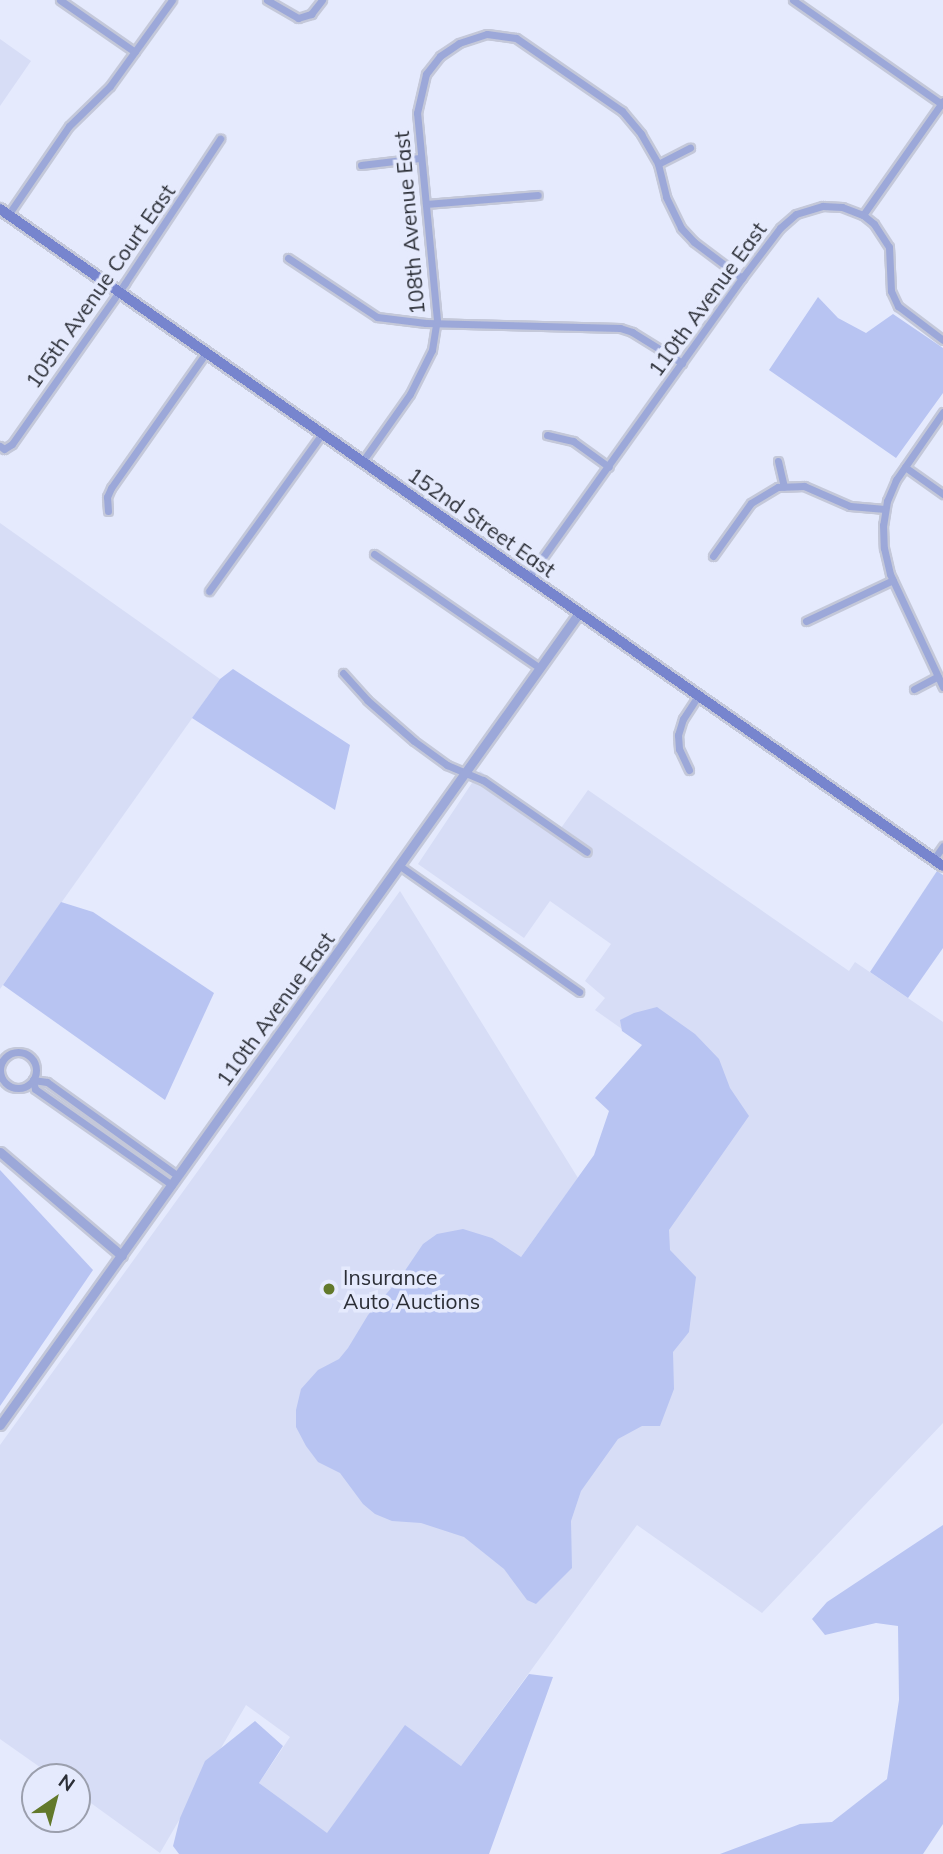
<!DOCTYPE html>
<style>
body{margin:0}
#map{position:relative;width:943px;height:1854px;overflow:hidden;background:#e5eafd;font-family:Mulish,sans-serif}
div>[style]{position:absolute}
.built>*{inset:0;background:#d7ddf6}
.green>*{inset:0;background:#b8c4f2}
.roads{filter:drop-shadow(2px 0 #c4c8d9) drop-shadow(-2px 0 #c4c8d9) drop-shadow(0 2px #c4c8d9) drop-shadow(0 -2px #c4c8d9)}
.minor>*{height:7px;margin:-3.5px;padding:0 3.5px;transform-origin:3.5px;border-radius:3.5px;background:#9ca8d9}
.minor>.ring{margin:-3.5px;padding:0;box-sizing:content-box;background:none;border:7px solid #9ca8d9;border-radius:50%}
.tertiary>*{height:9px;margin:-4.5px;padding:0 4.5px;transform-origin:4.5px;border-radius:4.5px;background:#9ca8d9}
.secondary>*{height:10px;margin:-5px;padding:0 5px;transform-origin:5px;border-radius:5px;background:#7785ce}
.dots>*{width:19px;height:19px;translate:-50% -50%;box-sizing:border-box;border:4px solid #e5eafd;border-radius:50%}
span{translate:-50% -50%;white-space:nowrap;text-align:center;line-height:1.15;-webkit-text-stroke:7px #e5eafd;paint-order:stroke}
.street-label{font-size:21px;color:#2b2e36}
.poi-label{font-size:21px;color:#2b2e36}
.left{translate:0 -50%;text-align:left}
.north{position:absolute;left:21px;top:1763px;width:70px;height:70px;box-sizing:border-box;background:#e5eafd;border:2px solid #9b9fad;border-radius:50%;rotate:35deg;font-size:19px;font-weight:700;line-height:28px;text-align:center;color:#2b2e36}
.north::after{content:'';display:block;margin:auto;width:24px;height:32px;background:#62792b;clip-path:polygon(50% 0,100% 100%,50% 72%,0 100%)}
</style>
<div id="map">
<div class="built">
<i style="clip-path:polygon(0 39px,31px 61px,0 106px)"></i>
<i style="clip-path:polygon(0 523px,220px 679px,0 989px)"></i>
<i style="clip-path:polygon(480px 771px,561px 828px,588px 790px,849px 971px,855px 962px,943px 1022px,943px 1423px,762px 1613px,637px 1525px,461px 1766px,405px 1726px,327px 1834px,259px 1783px,290px 1737px,246px 1705px,160px 1853px,77px 1793px,77px 1777px,54px 1777px,0 1739px,0 1445px,400px 891px,578px 1178px,391px 1437px,531px 1538px,663px 1058px,595px 1010px,605px 998px,585px 981px,611px 944px,550px 901px,524px 938px,418px 864px)"></i>
</div>
<div class="green">
<i style="clip-path:polygon(818px 297px,838px 318px,866px 333px,893px 314px,943px 348px,943px 393px,896px 458px,769px 370px)"></i>
<i style="clip-path:polygon(233px 669px,350px 745px,335px 810px,192px 718px,220px 679px)"></i>
<i style="clip-path:polygon(937px 871px,943px 875px,943px 948px,908px 998px,870px 972px)"></i>
<i style="clip-path:polygon(61px 902px,93px 912px,214px 993px,165px 1100px,3px 985px)"></i>
<i style="clip-path:polygon(657px 1007px,695px 1034px,719px 1059px,730px 1088px,749px 1116px,669px 1230px,670px 1250px,696px 1277px,689px 1332px,673px 1352px,674px 1389px,660px 1426px,642px 1426px,618px 1439px,581px 1491px,571px 1521px,572px 1568px,536px 1604px,527px 1600px,504px 1569px,464px 1537px,421px 1523px,392px 1521px,375px 1514px,363px 1504px,340px 1473px,318px 1462px,306px 1446px,296px 1427px,296px 1410px,301px 1389px,318px 1370px,339px 1359px,348px 1348px,368px 1315px,400px 1278px,423px 1244px,437px 1234px,463px 1229px,492px 1238px,521px 1257px,594px 1155px,609px 1111px,595px 1098px,642px 1045px,622px 1031px,620px 1020px,634px 1013px)"></i>
<i style="clip-path:polygon(0 1170px,93px 1270px,0 1406px)"></i>
<i style="clip-path:polygon(943px 1525px,943px 1824px,923px 1854px,720px 1854px,800px 1824px,832px 1822px,887px 1779px,899px 1700px,898px 1626px,876px 1623px,825px 1635px,812px 1619px,827px 1602px)"></i>
<i style="clip-path:polygon(529px 1674px,553px 1677px,489px 1854px,179px 1854px,173px 1846px,180px 1818px,205px 1761px,255px 1721px,283px 1746px,259px 1783px,327px 1833px,405px 1725px,461px 1766px)"></i>
</div>
<div class="roads">
<div class="minor">
<i style="left:60px;top:0;width:91px;rotate:34.7deg"></i>
<i style="left:267px;top:0;width:36px;rotate:30deg"></i>
<i style="left:298px;top:18px;width:14px;rotate:-17deg"></i>
<i style="left:311px;top:14px;width:18px;rotate:-52deg"></i>
<i style="left:793px;top:0;width:183px;rotate:35deg"></i>
<i style="left:658px;top:164px;width:36px;rotate:-27deg"></i>
<i style="left:361px;top:165px;width:59px;rotate:-6.8deg"></i>
<i style="left:426px;top:204px;width:112px;rotate:-4.6deg"></i>
<i style="left:8px;top:215px;width:108px;rotate:-55.6deg"></i>
<i style="left:69px;top:126px;width:57px;rotate:-44.3deg"></i>
<i style="left:110px;top:86px;width:106px;rotate:-54.2deg"></i>
<i style="left:863px;top:215px;width:139px;rotate:-54.9deg"></i>
<i style="left:288px;top:258px;width:107px;rotate:33.5deg"></i>
<i style="left:377px;top:317px;width:49px;rotate:7deg"></i>
<i style="left:426px;top:323px;width:194px;rotate:1.5deg"></i>
<i style="left:620px;top:328px;width:13px;rotate:18deg"></i>
<i style="left:632px;top:332px;width:59px;rotate:31.8deg"></i>
<i style="left:943px;top:412px;width:83px;rotate:124.7deg"></i>
<i style="left:896px;top:480px;width:23px;rotate:113deg"></i>
<i style="left:887px;top:501px;width:24px;rotate:99deg"></i>
<i style="left:883px;top:525px;width:23px;rotate:88deg"></i>
<i style="left:884px;top:548px;width:27px;rotate:77deg"></i>
<i style="left:890px;top:574px;width:125px;rotate:64.9deg"></i>
<i style="left:547px;top:435px;width:27px;rotate:13deg"></i>
<i style="left:573px;top:441px;width:44px;rotate:35.8deg"></i>
<i style="left:0;top:446px;width:5px;rotate:37deg"></i>
<i style="left:4px;top:449px;width:9px;rotate:-32deg"></i>
<i style="left:12px;top:444px;width:197px;rotate:-54.9deg"></i>
<i style="left:125px;top:283px;width:173px;rotate:-56.6deg"></i>
<i style="left:778px;top:461px;width:26px;rotate:77deg"></i>
<i style="left:362px;top:462px;width:83px;rotate:-54.8deg"></i>
<i style="left:410px;top:394px;width:49px;rotate:-63.4deg"></i>
<i style="left:432px;top:350px;width:30px;rotate:-81deg"></i>
<i style="left:437px;top:320px;width:208px;rotate:-95.5deg"></i>
<i style="left:417px;top:113px;width:40px;rotate:-77deg"></i>
<i style="left:426px;top:74px;width:23px;rotate:-52deg"></i>
<i style="left:440px;top:56px;width:23px;rotate:-34deg"></i>
<i style="left:459px;top:43px;width:29px;rotate:-18deg"></i>
<i style="left:487px;top:34px;width:29px;rotate:8deg"></i>
<i style="left:516px;top:38px;width:129px;rotate:34.6deg"></i>
<i style="left:622px;top:111px;width:30px;rotate:50deg"></i>
<i style="left:641px;top:134px;width:34px;rotate:60deg"></i>
<i style="left:658px;top:164px;width:34px;rotate:76deg"></i>
<i style="left:666px;top:197px;width:34px;rotate:64deg"></i>
<i style="left:681px;top:228px;width:19px;rotate:47deg"></i>
<i style="left:694px;top:242px;width:60px;rotate:36.9deg"></i>
<i style="left:905px;top:467px;width:47px;rotate:35.4deg"></i>
<i style="left:108px;top:511px;width:14px;rotate:-94deg"></i>
<i style="left:107px;top:497px;width:10px;rotate:-66deg"></i>
<i style="left:111px;top:488px;width:165px;rotate:-54.9deg"></i>
<i style="left:374px;top:554px;width:201px;rotate:34.5deg"></i>
<i style="left:713px;top:556px;width:65px;rotate:-54.4deg"></i>
<i style="left:751px;top:503px;width:31px;rotate:-31deg"></i>
<i style="left:778px;top:487px;width:26px;rotate:-2deg"></i>
<i style="left:804px;top:486px;width:50px;rotate:23.5deg"></i>
<i style="left:850px;top:506px;width:35px;rotate:5deg"></i>
<i style="left:528px;top:578px;width:369px;rotate:-54.5deg"></i>
<i style="left:742px;top:278px;width:63px;rotate:-52.8deg"></i>
<i style="left:780px;top:228px;width:21px;rotate:-41deg"></i>
<i style="left:796px;top:214px;width:28px;rotate:-17deg"></i>
<i style="left:823px;top:206px;width:19px;rotate:3deg"></i>
<i style="left:842px;top:207px;width:22px;rotate:21deg"></i>
<i style="left:863px;top:215px;width:14px;rotate:39deg"></i>
<i style="left:874px;top:224px;width:27px;rotate:57deg"></i>
<i style="left:889px;top:247px;width:44px;rotate:87.4deg"></i>
<i style="left:891px;top:291px;width:17px;rotate:65deg"></i>
<i style="left:898px;top:306px;width:56px;rotate:37.1deg"></i>
<i style="left:209px;top:591px;width:192px;rotate:-54.3deg"></i>
<i style="left:806px;top:621px;width:96px;rotate:-25.2deg"></i>
<i style="left:343px;top:673px;width:36px;rotate:48deg"></i>
<i style="left:367px;top:700px;width:62px;rotate:41.1deg"></i>
<i style="left:414px;top:741px;width:41px;rotate:36deg"></i>
<i style="left:447px;top:765px;width:39px;rotate:23deg"></i>
<i style="left:483px;top:780px;width:126px;rotate:34.7deg"></i>
<i style="left:914px;top:689px;width:27px;rotate:-28deg"></i>
<i style="left:689px;top:770px;width:23px;rotate:-115deg"></i>
<i style="left:679px;top:749px;width:14px;rotate:-94deg"></i>
<i style="left:678px;top:735px;width:17px;rotate:-73deg"></i>
<i style="left:683px;top:719px;width:27px;rotate:-57deg"></i>
<i style="left:934px;top:859px;width:16px;rotate:-55deg"></i>
<i style="left:400px;top:866px;width:219px;rotate:35.1deg"></i>
<i class="ring" style="left:0;top:1052px;width:29px;height:29px"></i>
<i style="left:172px;top:1185px;width:167px;rotate:-145deg"></i>
<i style="left:35px;top:1089px;width:9px;rotate:-103deg"></i>
<i style="left:33px;top:1080px;width:14px;rotate:8deg"></i>
<i style="left:47px;top:1082px;width:161px;rotate:35.7deg"></i>
</div>
<div class="tertiary">
<i style="left:0;top:1152px;width:160px;rotate:40.4deg"></i>
<i style="left:0;top:1425px;width:997px;rotate:-54.51deg"></i>
</div>
<div class="secondary">
<i style="left:0;top:209px;width:1149px;rotate:34.87deg"></i>
</div>
</div>
<div class="dots">
<i style="left:329px;top:1289px;background:#62792b"></i>
</div>
<div class="street-label">
<span style="left:409px;top:223px;rotate:-95deg">108th Avenue East</span>
<span style="left:100px;top:286px;rotate:-55deg">105th Avenue Court East</span>
<span style="left:707px;top:299px;rotate:-54deg">110th Avenue East</span>
<span style="left:482px;top:522px;rotate:35deg">152nd Street East</span>
<span style="left:275px;top:1009px;rotate:-54deg">110th Avenue East</span>
</div>
<div class="poi-label">
<span class="left" style="left:343px;top:1289px">Insurance<br>Auto Auctions</span>
</div>
<div class="north">N</div>
</div>
